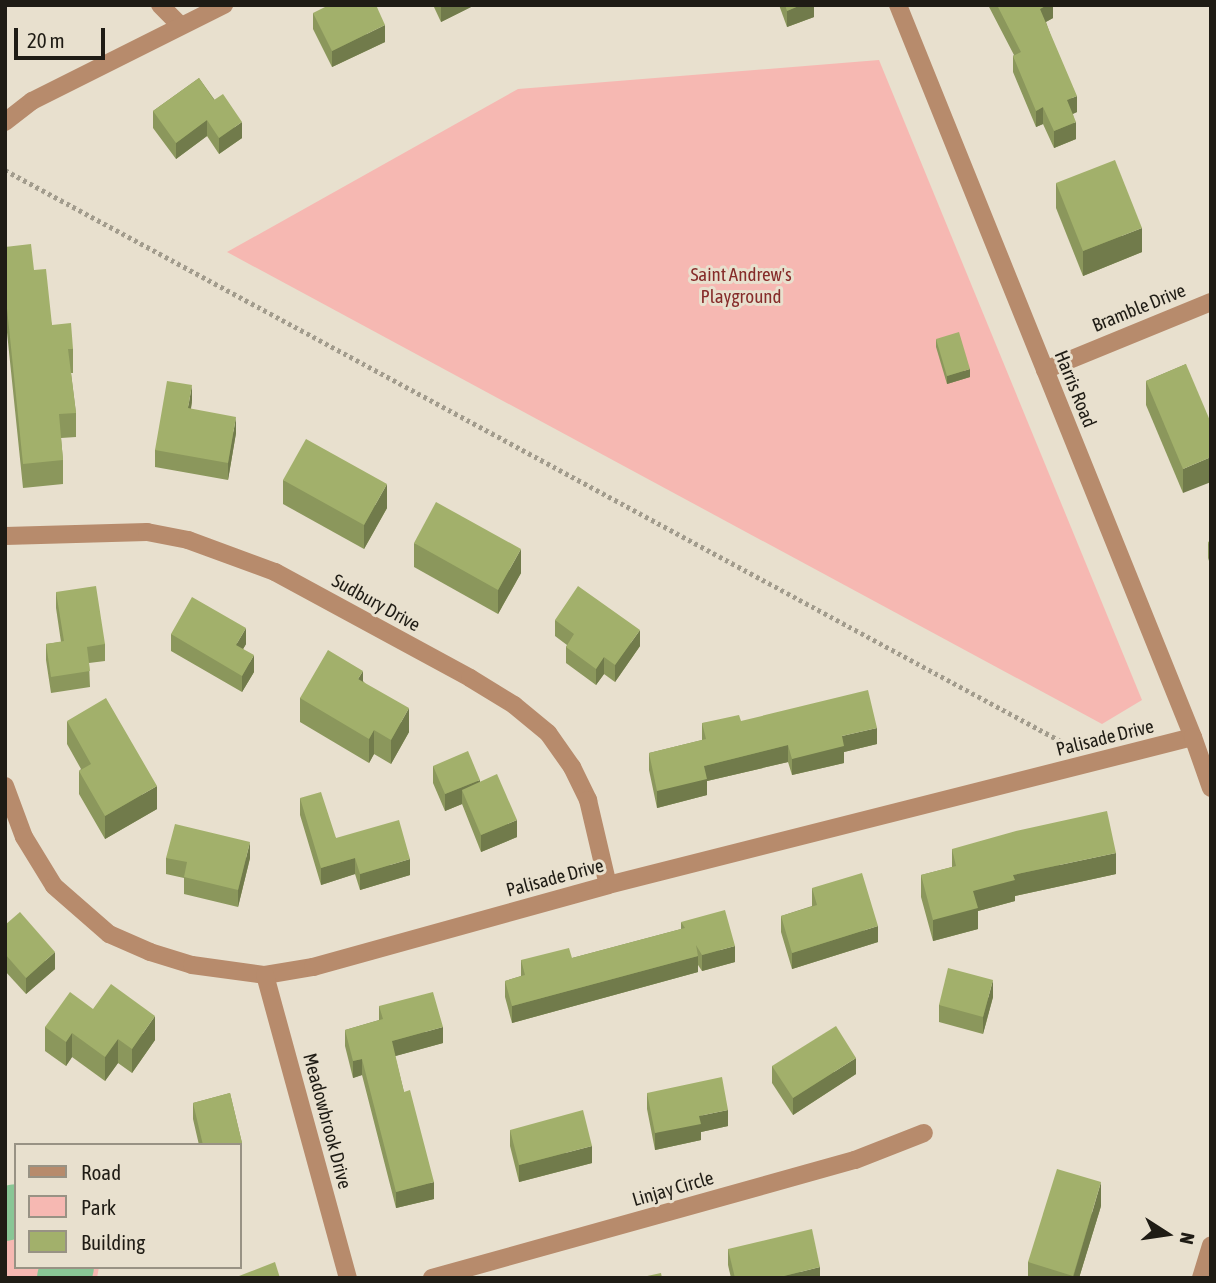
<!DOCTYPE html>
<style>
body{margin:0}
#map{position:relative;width:1216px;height:1283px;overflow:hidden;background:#e8e0ce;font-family:"Asap Condensed",sans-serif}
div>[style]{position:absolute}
.green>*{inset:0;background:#f6b8b2}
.river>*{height:54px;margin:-27px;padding:0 27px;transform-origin:27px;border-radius:27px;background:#89c695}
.path>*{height:4.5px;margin-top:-2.25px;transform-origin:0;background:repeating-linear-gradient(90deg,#a29c8d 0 3.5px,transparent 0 7px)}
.minor>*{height:18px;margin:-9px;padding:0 9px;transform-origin:9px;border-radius:9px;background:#b78b6c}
.tertiary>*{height:18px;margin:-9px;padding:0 9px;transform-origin:9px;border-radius:9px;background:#b78b6c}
.wall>*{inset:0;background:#8b975c}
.shaded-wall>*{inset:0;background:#717b4b}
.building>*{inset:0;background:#a2b06b}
span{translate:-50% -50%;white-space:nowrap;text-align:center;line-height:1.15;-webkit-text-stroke:6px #e8e0ce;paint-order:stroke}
.park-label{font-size:19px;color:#862c2a}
.street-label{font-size:19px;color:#1f1c15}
.frame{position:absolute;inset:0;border:7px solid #1f1c15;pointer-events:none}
.legend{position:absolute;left:14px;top:1143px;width:228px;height:126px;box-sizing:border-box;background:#e8e0ce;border:2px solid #989284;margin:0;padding:9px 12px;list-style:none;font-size:21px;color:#1f1c15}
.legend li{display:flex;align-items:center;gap:14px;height:35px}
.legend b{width:35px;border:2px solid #989284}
.north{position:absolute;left:1132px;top:1199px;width:70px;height:70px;-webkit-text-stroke:5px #e8e0ce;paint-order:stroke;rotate:102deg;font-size:19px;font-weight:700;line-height:28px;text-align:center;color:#1f1c15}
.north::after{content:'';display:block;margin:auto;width:24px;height:32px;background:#1f1c15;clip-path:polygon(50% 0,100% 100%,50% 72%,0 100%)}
.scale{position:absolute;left:14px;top:28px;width:91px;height:32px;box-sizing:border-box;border:4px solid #1f1c15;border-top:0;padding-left:9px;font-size:21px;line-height:24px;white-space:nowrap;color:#1f1c15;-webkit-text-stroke:5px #e8e0ce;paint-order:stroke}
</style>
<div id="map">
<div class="green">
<i style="clip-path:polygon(879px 60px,1142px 700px,1102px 724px,227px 252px,518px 89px)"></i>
<i style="clip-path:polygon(16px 1191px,16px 1267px,99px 1267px,97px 1278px,5px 1278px,5px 1195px)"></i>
</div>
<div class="river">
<i style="left:5px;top:1214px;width:11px;rotate:-15deg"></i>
<i style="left:64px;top:1278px;width:11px;rotate:-75deg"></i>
</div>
<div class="path">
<i style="left:5px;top:170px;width:1206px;rotate:28.41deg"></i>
</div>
<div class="minor">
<i style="left:160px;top:5px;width:28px;rotate:45deg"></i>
<i style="left:5px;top:122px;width:34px;rotate:-38deg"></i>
<i style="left:32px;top:101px;width:215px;rotate:-26.6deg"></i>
<i style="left:1045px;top:370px;width:179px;rotate:-22.3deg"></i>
<i style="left:5px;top:536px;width:142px;rotate:-1.6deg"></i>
<i style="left:147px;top:532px;width:42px;rotate:11deg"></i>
<i style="left:188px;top:540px;width:93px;rotate:20.2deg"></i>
<i style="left:275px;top:572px;width:222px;rotate:28.5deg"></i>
<i style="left:470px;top:678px;width:52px;rotate:31.5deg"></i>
<i style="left:514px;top:705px;width:44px;rotate:39.5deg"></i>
<i style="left:548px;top:733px;width:42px;rotate:54.8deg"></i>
<i style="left:572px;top:767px;width:37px;rotate:64deg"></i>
<i style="left:588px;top:800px;width:87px;rotate:76.8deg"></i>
<i style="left:5px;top:786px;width:54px;rotate:69.6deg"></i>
<i style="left:24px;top:837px;width:57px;rotate:58.5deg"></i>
<i style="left:54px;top:886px;width:73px;rotate:41.1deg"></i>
<i style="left:109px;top:934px;width:45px;rotate:23.7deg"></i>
<i style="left:150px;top:952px;width:44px;rotate:17.2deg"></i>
<i style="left:192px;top:965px;width:74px;rotate:7.8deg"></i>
<i style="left:265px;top:975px;width:49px;rotate:-9.5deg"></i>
<i style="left:313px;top:967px;width:306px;rotate:-15.5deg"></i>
<i style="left:608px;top:885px;width:603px;rotate:-14.2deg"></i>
<i style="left:265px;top:975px;width:314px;rotate:74.7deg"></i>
<i style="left:432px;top:1278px;width:439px;rotate:-15.6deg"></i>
<i style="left:855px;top:1160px;width:74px;rotate:-21.4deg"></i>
</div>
<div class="tertiary">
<i style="left:898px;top:5px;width:789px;rotate:68.05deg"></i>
<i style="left:1193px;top:737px;width:54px;rotate:70.6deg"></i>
<i style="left:1201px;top:1278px;width:34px;rotate:-73deg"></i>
</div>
<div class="wall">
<i style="clip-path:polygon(433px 5px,475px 5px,441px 22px)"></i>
<i style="clip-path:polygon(779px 5px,814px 5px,814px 17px,787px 27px)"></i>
<i style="clip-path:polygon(988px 5px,1053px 5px,1053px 18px,1046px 22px,1077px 112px,1073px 114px,1076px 139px,1054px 148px,1043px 124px,1036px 127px,1013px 72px,1013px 56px,1014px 55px)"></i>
<i style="clip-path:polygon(313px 13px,385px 42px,332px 67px,313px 29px)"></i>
<i style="clip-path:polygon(199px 78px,242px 138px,219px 154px,207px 136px,176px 159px,153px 128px,153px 111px)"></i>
<i style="clip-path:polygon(1056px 183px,1142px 252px,1083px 276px,1056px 208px)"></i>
<i style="clip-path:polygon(5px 247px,34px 270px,52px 325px,73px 349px,73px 373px,71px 373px,76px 413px,76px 437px,61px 438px,63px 460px,63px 484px,23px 488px,5px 313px)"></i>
<i style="clip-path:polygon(936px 339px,970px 377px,947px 384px,936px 347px)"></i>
<i style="clip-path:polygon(1186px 364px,1183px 493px,1146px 405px,1146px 381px)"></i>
<i style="clip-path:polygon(192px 401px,191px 409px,236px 433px,228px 480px,155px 467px,155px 450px)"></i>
<i style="clip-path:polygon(283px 480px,387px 508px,364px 549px,283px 504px)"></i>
<i style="clip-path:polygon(1211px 541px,1211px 567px,1208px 558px,1208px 542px)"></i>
<i style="clip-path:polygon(414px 543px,521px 573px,498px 614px,414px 567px)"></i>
<i style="clip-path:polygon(56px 592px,105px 644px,105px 661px,89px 663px,90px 687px,51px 693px,46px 660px,46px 644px,61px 642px,56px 608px)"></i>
<i style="clip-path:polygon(555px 620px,640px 646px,615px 682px,604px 674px,596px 685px,566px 663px,566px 647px,567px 645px,555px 636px)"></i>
<i style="clip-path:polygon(171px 634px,246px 644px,243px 649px,254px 672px,242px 692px,171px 651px)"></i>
<i style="clip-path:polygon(363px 681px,409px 732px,391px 764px,374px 754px,369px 763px,300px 722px,300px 698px)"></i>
<i style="clip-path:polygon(67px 721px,157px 809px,105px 839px,79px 794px,79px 771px,81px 769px,67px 744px)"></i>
<i style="clip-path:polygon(741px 721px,877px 744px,844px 752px,844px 763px,792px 775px,788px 762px,707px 781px,707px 795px,657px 808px,649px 770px,649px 753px,702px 740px,702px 723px)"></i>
<i style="clip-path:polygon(433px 766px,480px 782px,517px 837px,481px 852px,462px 804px,445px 811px,433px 783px)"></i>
<i style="clip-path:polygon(300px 798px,336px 838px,410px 875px,360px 890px,355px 874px,321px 885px,300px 815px)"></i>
<i style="clip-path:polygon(952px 849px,1116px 874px,1015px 896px,1015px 901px,978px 911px,978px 929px,933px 941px,921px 897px,921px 875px,952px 867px)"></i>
<i style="clip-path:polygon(166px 858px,250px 858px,238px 907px,184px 894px,184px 878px,166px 874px)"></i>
<i style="clip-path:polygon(812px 888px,878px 942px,792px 969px,781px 932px,781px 916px,812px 906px)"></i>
<i style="clip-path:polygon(681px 922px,735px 962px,702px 971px,698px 965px,698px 972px,512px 1023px,505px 997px,505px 981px,521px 976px,521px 960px,572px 958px,681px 929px)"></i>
<i style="clip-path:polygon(5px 925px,55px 969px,26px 994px,5px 971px)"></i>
<i style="clip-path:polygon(993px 997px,983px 1034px,939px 1022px,939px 1005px)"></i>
<i style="clip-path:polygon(379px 1006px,443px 1043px,395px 1056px,404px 1092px,434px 1199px,396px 1208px,362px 1075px,353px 1078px,345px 1046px,345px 1030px,379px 1020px)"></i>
<i style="clip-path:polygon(93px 1009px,155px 1040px,132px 1073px,118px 1063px,105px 1081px,72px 1057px,66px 1066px,45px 1051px,45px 1027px)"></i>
<i style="clip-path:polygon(772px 1066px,856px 1074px,793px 1115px,772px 1083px)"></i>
<i style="clip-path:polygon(230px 1093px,242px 1143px,242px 1160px,240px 1160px,240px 1145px,199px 1145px,193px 1119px,193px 1103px)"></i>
<i style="clip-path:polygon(647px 1093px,728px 1126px,701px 1132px,701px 1140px,655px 1150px,647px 1109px)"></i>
<i style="clip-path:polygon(510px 1130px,592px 1163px,519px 1182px,510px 1146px)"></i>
<i style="clip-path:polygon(1101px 1206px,1079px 1278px,1028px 1278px,1028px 1262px)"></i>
<i style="clip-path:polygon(728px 1249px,820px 1278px,731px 1278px,728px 1265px)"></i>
</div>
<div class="shaded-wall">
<i style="clip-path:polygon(441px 5px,475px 5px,441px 22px)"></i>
<i style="clip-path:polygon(801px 5px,814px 5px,814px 17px,787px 27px,787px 11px)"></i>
<i style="clip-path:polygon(1047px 5px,1053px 5px,1053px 18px,1040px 25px,1040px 9px)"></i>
<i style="clip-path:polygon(385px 25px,385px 42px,332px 67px,332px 51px)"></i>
<i style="clip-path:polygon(1077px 96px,1077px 112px,1067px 116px,1067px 100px)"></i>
<i style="clip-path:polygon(1043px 107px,1043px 124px,1036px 127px,1036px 111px)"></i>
<i style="clip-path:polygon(207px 120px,207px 136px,176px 159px,176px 143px)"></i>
<i style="clip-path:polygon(242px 122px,242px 138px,219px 154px,219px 138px)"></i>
<i style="clip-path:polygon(1076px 122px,1076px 139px,1054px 148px,1054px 131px)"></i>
<i style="clip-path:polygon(1142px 228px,1142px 252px,1083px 276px,1083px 251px)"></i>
<i style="clip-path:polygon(970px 369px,970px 377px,947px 384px,947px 376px)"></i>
<i style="clip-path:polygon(192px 385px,192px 401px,188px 425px,188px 408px)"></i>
<i style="clip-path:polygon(236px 417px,236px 433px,228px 480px,228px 463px)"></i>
<i style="clip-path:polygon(1211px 457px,1211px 482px,1183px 493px,1183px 469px)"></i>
<i style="clip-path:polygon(387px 484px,387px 508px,364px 549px,364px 525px)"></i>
<i style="clip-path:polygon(521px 549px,521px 573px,498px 614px,498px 590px)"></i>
<i style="clip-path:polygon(246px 628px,246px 644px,236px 661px,236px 645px)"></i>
<i style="clip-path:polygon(640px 630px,640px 646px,615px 682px,615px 665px)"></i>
<i style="clip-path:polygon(254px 655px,254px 672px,242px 692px,242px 676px)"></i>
<i style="clip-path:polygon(604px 657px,604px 674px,596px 685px,596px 669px)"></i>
<i style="clip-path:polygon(363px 671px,363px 695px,358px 679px)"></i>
<i style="clip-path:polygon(409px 708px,409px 732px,391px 764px,391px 740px)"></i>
<i style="clip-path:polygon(877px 728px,877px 744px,844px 752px,844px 763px,792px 775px,792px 759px,842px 736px)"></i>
<i style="clip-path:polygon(374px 730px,374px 754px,369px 763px,369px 739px)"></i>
<i style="clip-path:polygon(788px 745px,788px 762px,707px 781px,707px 795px,657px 808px,657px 791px,704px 766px)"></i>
<i style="clip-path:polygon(480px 780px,480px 796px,462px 790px,462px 804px,445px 811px,445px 794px)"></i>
<i style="clip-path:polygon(157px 786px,157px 809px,105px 839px,105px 816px)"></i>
<i style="clip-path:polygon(517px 820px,517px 837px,481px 852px,481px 835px)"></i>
<i style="clip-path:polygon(250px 842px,250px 858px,238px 907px,238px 890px)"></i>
<i style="clip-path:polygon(1116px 853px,1116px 874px,1015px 896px,1015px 901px,978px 911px,978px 929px,933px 941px,933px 920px,973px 891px,1013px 875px)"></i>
<i style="clip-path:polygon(355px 858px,355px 874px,321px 885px,321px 868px)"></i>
<i style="clip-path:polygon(410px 859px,410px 875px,360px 890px,360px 874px)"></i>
<i style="clip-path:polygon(878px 926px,878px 942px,792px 969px,792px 953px)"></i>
<i style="clip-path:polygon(735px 946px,735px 962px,702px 971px,702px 955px)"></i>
<i style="clip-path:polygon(55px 952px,55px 969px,26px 994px,26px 978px)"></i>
<i style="clip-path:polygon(698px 956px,698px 972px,512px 1023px,512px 1006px)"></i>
<i style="clip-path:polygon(993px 980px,993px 997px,983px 1034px,983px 1017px)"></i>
<i style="clip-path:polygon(155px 1016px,155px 1040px,132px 1073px,132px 1049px)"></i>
<i style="clip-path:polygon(443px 1027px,443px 1043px,392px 1057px,392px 1041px)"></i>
<i style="clip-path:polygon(72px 1033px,72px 1057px,66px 1066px,66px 1042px)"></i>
<i style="clip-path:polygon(118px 1039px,118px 1063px,105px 1081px,105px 1057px)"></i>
<i style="clip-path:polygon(856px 1058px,856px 1074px,793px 1115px,793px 1098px)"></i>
<i style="clip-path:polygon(362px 1059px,362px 1075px,353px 1078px,353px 1061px)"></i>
<i style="clip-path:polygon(728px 1110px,728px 1126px,701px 1132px,701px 1140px,655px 1150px,655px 1133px,699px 1116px)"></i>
<i style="clip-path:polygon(242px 1143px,242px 1160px,240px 1160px,240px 1145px,236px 1145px)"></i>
<i style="clip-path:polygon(592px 1146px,592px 1163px,519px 1182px,519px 1165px)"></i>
<i style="clip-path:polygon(434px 1182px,434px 1199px,396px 1208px,396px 1192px)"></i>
<i style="clip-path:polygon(1101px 1182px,1101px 1206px,1079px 1278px,1073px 1278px)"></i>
<i style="clip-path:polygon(820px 1267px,820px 1278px,776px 1278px)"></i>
</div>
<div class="building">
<i style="clip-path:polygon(329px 5px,376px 5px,385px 25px,332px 51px,313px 13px)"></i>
<i style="clip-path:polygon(785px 5px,801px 5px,787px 11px)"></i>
<i style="clip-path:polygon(997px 5px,1047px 5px,1040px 9px,1077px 96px,1067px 100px,1076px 122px,1054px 131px,1043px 107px,1036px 111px,1013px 56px,1021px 52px)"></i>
<i style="clip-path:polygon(199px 78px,214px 100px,223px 94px,242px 122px,219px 138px,207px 120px,176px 143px,153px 111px)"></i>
<i style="clip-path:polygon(1115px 160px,1142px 228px,1083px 251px,1056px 183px)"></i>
<i style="clip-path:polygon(31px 244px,34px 270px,46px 269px,52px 325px,71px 323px,73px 349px,68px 349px,76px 413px,59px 414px,63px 460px,23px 464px,5px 289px,5px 247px)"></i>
<i style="clip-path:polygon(959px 332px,970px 369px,947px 376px,936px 339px)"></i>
<i style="clip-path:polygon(1186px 364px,1211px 423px,1211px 457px,1183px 469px,1146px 381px)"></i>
<i style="clip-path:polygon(167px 381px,192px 385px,188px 408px,236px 417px,228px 463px,155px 450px)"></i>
<i style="clip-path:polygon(306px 439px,387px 484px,364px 525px,283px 480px)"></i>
<i style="clip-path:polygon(436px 502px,521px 549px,498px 590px,414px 543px)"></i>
<i style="clip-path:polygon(1211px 541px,1211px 550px,1208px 542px)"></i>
<i style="clip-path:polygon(96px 586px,105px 644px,87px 647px,90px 671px,51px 677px,46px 644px,64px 641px,56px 592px)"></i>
<i style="clip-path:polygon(578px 586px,640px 630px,615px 665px,604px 657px,596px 669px,566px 647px,574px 634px,555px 620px)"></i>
<i style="clip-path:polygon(192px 597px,246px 628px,236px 645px,254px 655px,242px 676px,171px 634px)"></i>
<i style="clip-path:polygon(328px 650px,363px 671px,358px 679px,409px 708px,391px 740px,374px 730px,369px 739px,300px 698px)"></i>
<i style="clip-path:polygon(868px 690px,877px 728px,842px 736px,844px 746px,792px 759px,788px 745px,704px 766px,707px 779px,657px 791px,649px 753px,706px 739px,702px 723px,739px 715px,741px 721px)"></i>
<i style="clip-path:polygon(106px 698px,157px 786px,105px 816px,79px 771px,91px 764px,67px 721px)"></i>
<i style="clip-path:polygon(468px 751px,480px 780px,445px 794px,433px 766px)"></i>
<i style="clip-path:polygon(497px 774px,517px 820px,481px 835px,462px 790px)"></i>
<i style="clip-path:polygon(321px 792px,336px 838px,399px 820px,410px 859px,360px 874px,355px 858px,321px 868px,300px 798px)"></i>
<i style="clip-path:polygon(1107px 811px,1116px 853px,1013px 875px,1015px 880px,973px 891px,978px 908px,933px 920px,921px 875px,956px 866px,952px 849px,1016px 831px)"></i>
<i style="clip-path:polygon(175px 824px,250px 842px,238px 890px,184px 877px,187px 862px,166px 858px)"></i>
<i style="clip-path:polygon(862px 873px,878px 926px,792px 953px,781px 916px,817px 905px,812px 888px)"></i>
<i style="clip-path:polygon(725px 910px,735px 946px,702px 955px,696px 945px,698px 956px,512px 1006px,505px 981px,525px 975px,521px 960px,569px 948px,572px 958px,685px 928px,681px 922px)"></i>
<i style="clip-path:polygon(20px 912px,55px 952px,26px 978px,5px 954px,5px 925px)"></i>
<i style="clip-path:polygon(948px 968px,993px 980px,983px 1017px,939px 1005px)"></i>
<i style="clip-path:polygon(111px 984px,155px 1016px,132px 1049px,118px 1039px,105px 1057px,72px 1033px,66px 1042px,45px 1027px,70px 992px,93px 1009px)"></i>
<i style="clip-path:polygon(433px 992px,443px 1027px,392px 1041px,404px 1092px,410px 1090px,434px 1182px,396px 1192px,362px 1059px,353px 1061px,345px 1030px,383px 1019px,379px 1006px)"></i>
<i style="clip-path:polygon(836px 1026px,856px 1058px,793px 1098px,772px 1066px)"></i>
<i style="clip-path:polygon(722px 1077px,728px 1110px,699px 1116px,701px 1124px,655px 1133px,647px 1093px)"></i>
<i style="clip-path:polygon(230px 1093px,242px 1143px,236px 1145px,203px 1145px,193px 1103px)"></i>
<i style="clip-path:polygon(583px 1110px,592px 1146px,519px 1165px,510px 1130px)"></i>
<i style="clip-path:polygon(1057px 1169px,1101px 1182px,1073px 1276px,1028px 1262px)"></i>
<i style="clip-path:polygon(812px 1229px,820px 1267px,776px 1278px,735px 1278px,728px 1249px)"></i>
<i style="clip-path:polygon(275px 1262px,280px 1278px,240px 1278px,239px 1276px)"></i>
<i style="clip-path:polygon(661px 1273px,662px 1278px,638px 1278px)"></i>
</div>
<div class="park-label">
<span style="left:741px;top:286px">Saint Andrew's<br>Playground</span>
</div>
<div class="street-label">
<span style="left:1139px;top:308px;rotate:-22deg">Bramble Drive</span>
<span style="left:1075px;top:389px;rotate:68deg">Harris Road</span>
<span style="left:376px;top:603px;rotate:29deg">Sudbury Drive</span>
<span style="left:1105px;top:738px;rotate:-14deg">Palisade Drive</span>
<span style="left:555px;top:878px;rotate:-15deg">Palisade Drive</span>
<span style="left:327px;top:1121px;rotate:75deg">Meadowbrook Drive</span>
<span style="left:673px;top:1189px;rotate:-16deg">Linjay Circle</span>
</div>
<div class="frame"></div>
<ul class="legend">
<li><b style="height:9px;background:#b78b6c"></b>Road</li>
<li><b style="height:19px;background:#f6b8b2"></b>Park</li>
<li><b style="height:19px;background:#a2b06b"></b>Building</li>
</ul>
<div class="north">N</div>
<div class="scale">20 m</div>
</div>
